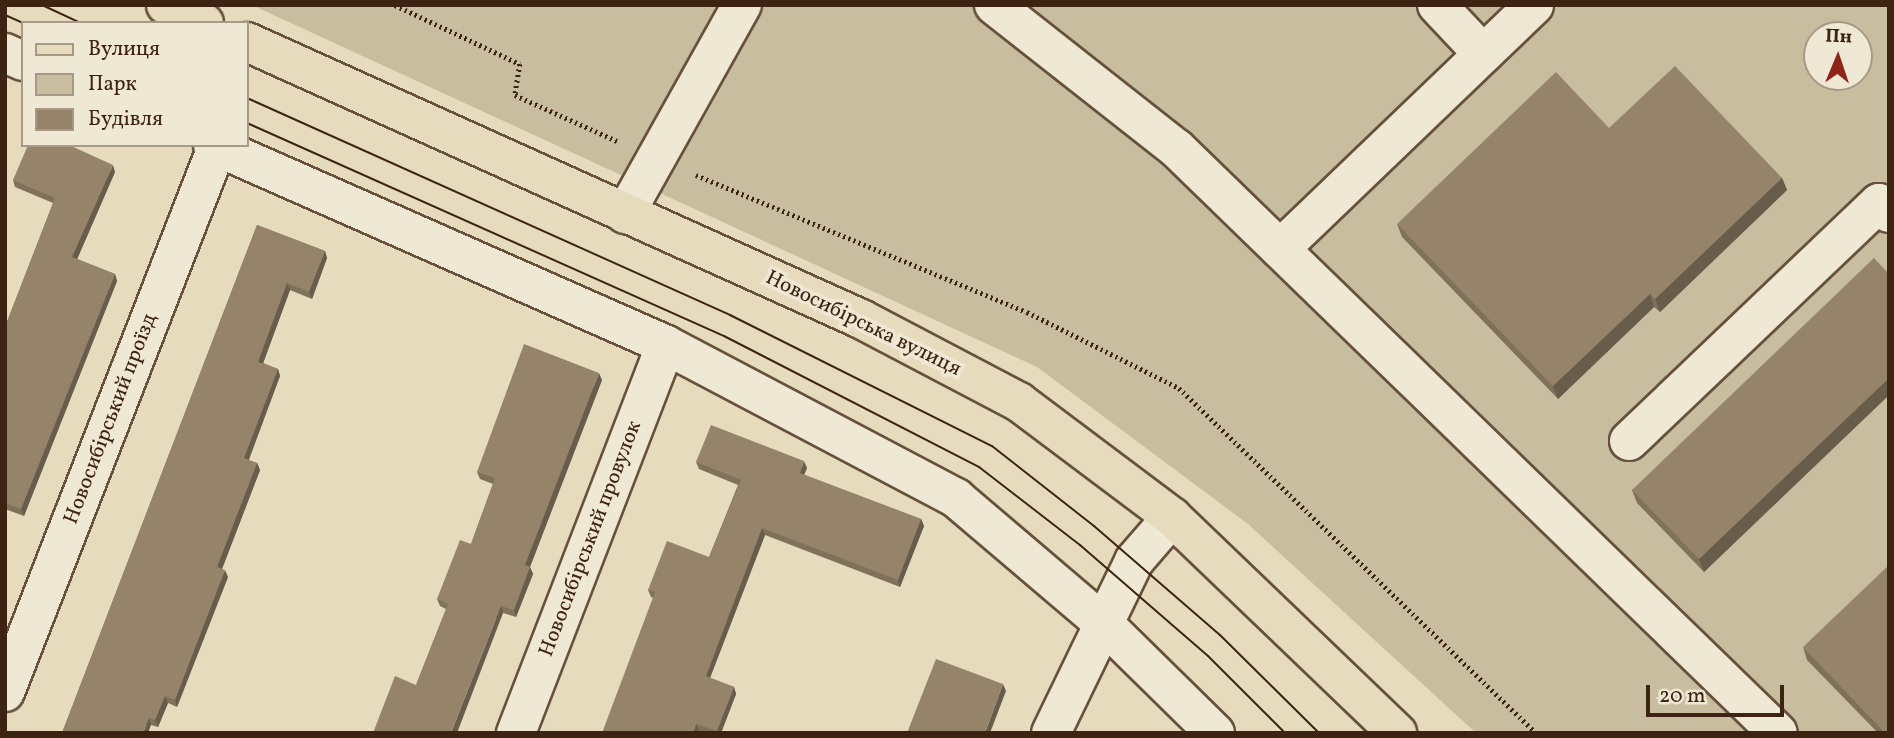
<!DOCTYPE html>
<meta charset="utf-8">
<style>
body{margin:0}
#map{position:relative;width:1894px;height:738px;overflow:hidden;background:#e6dcbd;font-family:Vollkorn,serif}
div>[style]{position:absolute}
.green>*{inset:0;background:#c9bda0}
.path>*{height:4.5px;margin-top:-2.25px;transform-origin:0;background:repeating-linear-gradient(90deg,#3d2311 0 2px,transparent 0 5.5px)}
.roads{filter:drop-shadow(2px 0 #67513c) drop-shadow(-2px 0 #67513c) drop-shadow(0 2px #67513c) drop-shadow(0 -2px #67513c)}
.minor>*{height:38px;margin:-19px;padding:0 19px;transform-origin:19px;border-radius:19px;background:#efe8d4}
.major>*{height:38px;margin:-19px;padding:0 19px;transform-origin:19px;border-radius:19px;background:#e6dcbd}
.tram>*{height:2px;margin:-1px;padding:0 1px;transform-origin:1px;border-radius:1px;background:#3d2311}
.wall>*{inset:0;background:#80715b}
.shaded-wall>*{inset:0;background:#685c4a}
.building>*{inset:0;background:#95836a}
span{translate:-50% -50%;white-space:nowrap;text-align:center;line-height:1.15;-webkit-text-stroke:7px #efe8d4;paint-order:stroke}
.street-label{font-size:21px;color:#3d2311}
.frame{position:absolute;inset:0;border:7px solid #3d2311;pointer-events:none}
.legend{position:absolute;left:21px;top:21px;width:228px;height:126px;box-sizing:border-box;background:#efe8d4;border:2px solid #a89986;margin:0;padding:9px 12px;list-style:none;font-size:21px;color:#3d2311}
.legend li{display:flex;align-items:center;gap:14px;height:35px}
.legend b{width:35px;border:2px solid #a89986}
.north{position:absolute;left:1803px;top:21px;width:70px;height:70px;box-sizing:border-box;background:#efe8d4;border:2px solid #a89986;border-radius:50%;rotate:2deg;font-size:19px;font-weight:700;line-height:28px;text-align:center;color:#3d2311}
.north::after{content:'';display:block;margin:auto;width:24px;height:32px;background:#8f2418;clip-path:polygon(50% 0,100% 100%,50% 72%,0 100%)}
.scale{position:absolute;left:1646px;top:685px;width:138px;height:32px;box-sizing:border-box;border:4px solid #3d2311;border-top:0;padding-left:9px;font-size:21px;line-height:24px;white-space:nowrap;color:#3d2311;-webkit-text-stroke:5px #efe8d4;paint-order:stroke}
</style>
<div id="map">
<div class="green">
<i style="clip-path:polygon(evenodd,252px 5px,1889px 5px,1889px 733px,1476px 733px,1248px 524px,1037px 367px,252px 5px,1817px 35px,1859px 35px,1859px 77px,1817px 77px,1817px 35px)"></i>
</div>
<div class="path">
<i style="left:395px;top:5px;width:138px;rotate:25.3deg"></i>
<i style="left:520px;top:64px;width:31px;rotate:99deg"></i>
<i style="left:515px;top:95px;width:112px;rotate:24.3deg"></i>
<i style="left:696px;top:175px;width:358px;rotate:22.5deg"></i>
<i style="left:1027px;top:312px;width:170px;rotate:26.6deg"></i>
<i style="left:1179px;top:388px;width:496px;rotate:44deg"></i>
</div>
<div class="roads">
<div class="minor">
<i style="left:994px;top:5px;width:231px;rotate:38.2deg"></i>
<i style="left:1176px;top:148px;width:839px;rotate:44.18deg"></i>
<i style="left:1437px;top:5px;width:67px;rotate:46.8deg"></i>
<i style="left:5px;top:53px;width:20px;rotate:24deg"></i>
<i style="left:213px;top:145px;width:495px;rotate:23.8deg"></i>
<i style="left:666px;top:345px;width:328px;rotate:27.8deg"></i>
<i style="left:956px;top:498px;width:193px;rotate:40.4deg"></i>
<i style="left:1103px;top:623px;width:157px;rotate:44.5deg"></i>
<i style="left:625px;top:214px;width:240px;rotate:-60.8deg"></i>
<i style="left:1280px;top:249px;width:352px;rotate:-43.8deg"></i>
<i style="left:1629px;top:441px;width:345px;rotate:-43.6deg"></i>
<i style="left:1879px;top:203px;width:14px;rotate:45deg"></i>
<i style="left:5px;top:692px;width:585px;rotate:-68.74deg"></i>
<i style="left:516px;top:733px;width:416px;rotate:-68.9deg"></i>
<i style="left:1051px;top:733px;width:191px;rotate:-64.2deg"></i>
<i style="left:1134px;top:561px;width:58px;rotate:-49.2deg"></i>
</div>
<div class="major">
<i style="left:166px;top:5px;width:42px;rotate:25.3deg"></i>
<i style="left:247px;top:42px;width:674px;rotate:24.28deg"></i>
<i style="left:861px;top:319px;width:178px;rotate:27.7deg"></i>
<i style="left:1019px;top:402px;width:191px;rotate:36.9deg"></i>
<i style="left:1172px;top:517px;width:312px;rotate:43.8deg"></i>
</div>
</div>
<div class="tram">
<i style="left:42px;top:5px;width:43px;rotate:24.8deg"></i>
<i style="left:5px;top:15px;width:20px;rotate:24deg"></i>
<i style="left:247px;top:98px;width:530px;rotate:24.19deg"></i>
<i style="left:730px;top:315px;width:293px;rotate:26.6deg"></i>
<i style="left:992px;top:446px;width:130px;rotate:38.1deg"></i>
<i style="left:1094px;top:526px;width:167px;rotate:40.9deg"></i>
<i style="left:1220px;top:635px;width:139px;rotate:44.7deg"></i>
<i style="left:247px;top:123px;width:522px;rotate:24.06deg"></i>
<i style="left:724px;top:336px;width:287px;rotate:27.2deg"></i>
<i style="left:979px;top:467px;width:128px;rotate:37.7deg"></i>
<i style="left:1080px;top:545px;width:169px;rotate:40.9deg"></i>
<i style="left:1208px;top:656px;width:109px;rotate:45deg"></i>
</div>
<div class="wall">
<i style="clip-path:polygon(1609px 128px,1782px 178px,1787px 190px,1660px 312px,1654px 307px,1558px 399px,1402px 237px,1397px 224px)"></i>
<i style="clip-path:polygon(115px 172px,77px 259px,115px 274px,117px 281px,24px 516px,5px 509px,5px 327px,53px 203px,15px 187px,13px 180px)"></i>
<i style="clip-path:polygon(257px 225px,325px 251px,327px 258px,312px 299px,290px 290px,263px 363px,278px 369px,280px 376px,248px 460px,257px 463px,260px 470px,222px 569px,228px 577px,177px 707px,168px 703px,158px 727px,151px 725px,62px 733px)"></i>
<i style="clip-path:polygon(1889px 274px,1889px 395px,1704px 572px,1637px 503px,1632px 490px)"></i>
<i style="clip-path:polygon(602px 380px,530px 567px,533px 574px,516px 617px,503px 613px,416px 685px,446px 609px,440px 606px,437px 599px,471px 544px,493px 484px,480px 479px,477px 472px)"></i>
<i style="clip-path:polygon(696px 462px,807px 468px,804px 475px,921px 519px,924px 526px,900px 587px,765px 535px,710px 678px,734px 687px,736px 694px,721px 733px,704px 733px,699px 731px,698px 733px,653px 598px,651px 597px,648px 590px,709px 557px,738px 485px,699px 469px)"></i>
<i style="clip-path:polygon(1803px 647px,1889px 733px,1878px 733px,1807px 660px)"></i>
</div>
<div class="shaded-wall">
<i style="clip-path:polygon(113px 165px,115px 172px,75px 264px,72px 257px)"></i>
<i style="clip-path:polygon(1782px 178px,1787px 190px,1660px 312px,1655px 299px)"></i>
<i style="clip-path:polygon(325px 251px,327px 258px,312px 299px,309px 292px)"></i>
<i style="clip-path:polygon(115px 274px,117px 281px,24px 516px,21px 509px)"></i>
<i style="clip-path:polygon(287px 283px,290px 290px,261px 369px,258px 362px)"></i>
<i style="clip-path:polygon(1650px 294px,1654px 307px,1558px 399px,1553px 386px)"></i>
<i style="clip-path:polygon(278px 369px,280px 376px,247px 465px,244px 458px)"></i>
<i style="clip-path:polygon(599px 373px,602px 380px,528px 572px,525px 565px)"></i>
<i style="clip-path:polygon(1889px 378px,1889px 395px,1704px 572px,1699px 559px)"></i>
<i style="clip-path:polygon(804px 461px,807px 468px,802px 480px,800px 473px)"></i>
<i style="clip-path:polygon(257px 463px,260px 470px,220px 574px,217px 567px)"></i>
<i style="clip-path:polygon(921px 519px,924px 526px,900px 587px,898px 580px)"></i>
<i style="clip-path:polygon(762px 528px,765px 535px,708px 683px,706px 676px)"></i>
<i style="clip-path:polygon(530px 567px,533px 574px,516px 617px,514px 610px)"></i>
<i style="clip-path:polygon(225px 570px,228px 577px,177px 707px,175px 700px)"></i>
<i style="clip-path:polygon(501px 606px,503px 613px,457px 733px,451px 733px)"></i>
<i style="clip-path:polygon(1003px 684px,1006px 691px,990px 733px,985px 733px)"></i>
<i style="clip-path:polygon(734px 687px,736px 694px,721px 733px,717px 733px,717px 731px)"></i>
<i style="clip-path:polygon(165px 696px,168px 703px,158px 727px,155px 720px)"></i>
<i style="clip-path:polygon(149px 718px,151px 725px,148px 733px,143px 733px)"></i>
<i style="clip-path:polygon(696px 724px,699px 731px,698px 733px,693px 733px)"></i>
</div>
<div class="building">
<i style="clip-path:polygon(1675px 66px,1782px 178px,1655px 299px,1650px 294px,1553px 386px,1397px 224px,1556px 72px,1609px 128px)"></i>
<i style="clip-path:polygon(28px 145px,69px 145px,113px 165px,72px 257px,115px 274px,21px 509px,5px 503px,5px 327px,55px 198px,13px 180px)"></i>
<i style="clip-path:polygon(257px 225px,325px 251px,309px 292px,287px 283px,258px 362px,278px 369px,244px 458px,257px 463px,217px 567px,225px 570px,175px 700px,165px 696px,155px 720px,149px 718px,143px 733px,62px 733px)"></i>
<i style="clip-path:polygon(1874px 258px,1889px 274px,1889px 378px,1699px 559px,1632px 490px)"></i>
<i style="clip-path:polygon(524px 344px,599px 373px,525px 565px,530px 567px,514px 610px,501px 606px,451px 733px,373px 733px,395px 676px,416px 685px,448px 604px,437px 599px,460px 540px,471px 544px,495px 478px,477px 472px)"></i>
<i style="clip-path:polygon(711px 425px,804px 461px,800px 473px,921px 519px,898px 580px,762px 528px,706px 676px,734px 687px,717px 731px,696px 724px,693px 733px,602px 733px,655px 592px,648px 590px,667px 541px,709px 557px,741px 480px,696px 462px)"></i>
<i style="clip-path:polygon(1889px 565px,1889px 732px,1885px 733px,1803px 647px)"></i>
<i style="clip-path:polygon(936px 659px,1003px 684px,985px 733px,907px 733px)"></i>
</div>
<div class="street-label">
<span style="left:863px;top:324px;rotate:26deg">Новосибірська вулиця</span>
<span style="left:111px;top:419px;rotate:-69deg">Новосибірський проїзд</span>
<span style="left:591px;top:539px;rotate:-69deg">Новосибірський провулок</span>
</div>
<div class="frame"></div>
<ul class="legend">
<li><b style="height:9px;background:#e6dcbd"></b>Вулиця</li>
<li><b style="height:19px;background:#c9bda0"></b>Парк</li>
<li><b style="height:19px;background:#95836a"></b>Будівля</li>
</ul>
<div class="north">Пн</div>
<div class="scale">20 m</div>
</div>
